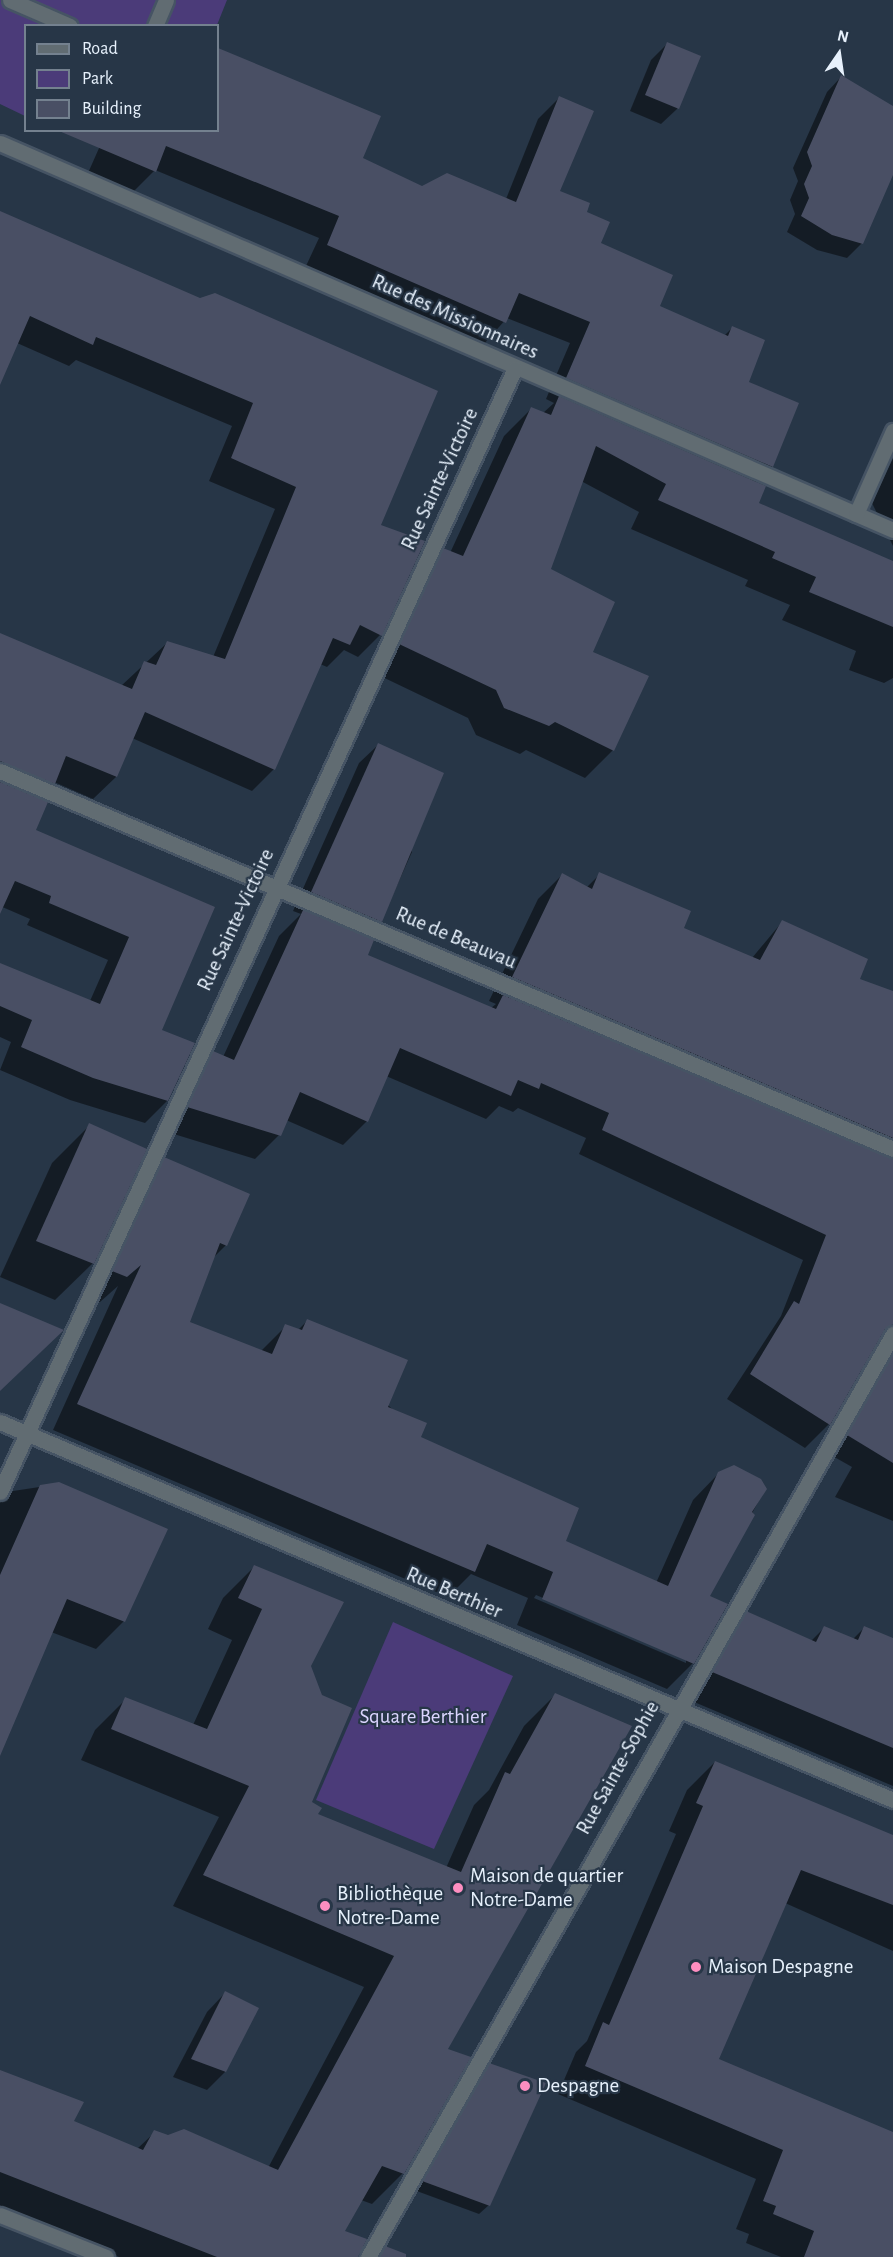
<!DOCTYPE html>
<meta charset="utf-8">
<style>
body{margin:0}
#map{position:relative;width:893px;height:2257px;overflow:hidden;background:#273647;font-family:"Alegreya Sans",sans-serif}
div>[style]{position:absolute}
.green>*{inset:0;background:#4b3b79}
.shadow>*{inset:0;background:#0007}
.building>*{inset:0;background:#494f64}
.roads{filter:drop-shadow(2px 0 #465464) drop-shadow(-2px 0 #465464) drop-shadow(0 2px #465464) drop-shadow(0 -2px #465464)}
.service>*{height:15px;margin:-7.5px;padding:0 7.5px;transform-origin:7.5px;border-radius:7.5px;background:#616c72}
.minor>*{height:15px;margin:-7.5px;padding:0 7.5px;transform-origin:7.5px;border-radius:7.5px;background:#616c72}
.dots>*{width:16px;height:16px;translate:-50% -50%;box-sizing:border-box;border:3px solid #273647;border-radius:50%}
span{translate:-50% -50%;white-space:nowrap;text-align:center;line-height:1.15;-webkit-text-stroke:4.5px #273647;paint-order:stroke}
.street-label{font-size:21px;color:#e7f1fc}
.park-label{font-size:21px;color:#dbd4fe}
.poi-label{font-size:21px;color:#e7f1fc}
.left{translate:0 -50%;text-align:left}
.legend{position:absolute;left:24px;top:24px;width:195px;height:108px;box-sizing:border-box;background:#273647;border:2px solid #74818f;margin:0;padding:8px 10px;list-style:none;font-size:18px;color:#e7f1fc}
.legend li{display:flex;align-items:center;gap:12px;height:30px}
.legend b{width:30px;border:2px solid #74818f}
.north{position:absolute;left:809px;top:24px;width:60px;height:60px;-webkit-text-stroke:4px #273647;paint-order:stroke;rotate:13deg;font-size:16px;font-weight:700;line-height:24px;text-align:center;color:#e7f1fc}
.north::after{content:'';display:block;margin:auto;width:21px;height:27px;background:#e7f1fc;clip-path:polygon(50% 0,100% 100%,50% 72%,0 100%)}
</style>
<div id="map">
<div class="green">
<i style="clip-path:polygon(0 0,227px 0,217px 25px,26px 26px,25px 116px,0 104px)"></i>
<i style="clip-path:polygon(393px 1622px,513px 1676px,434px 1849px,316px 1800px)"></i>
</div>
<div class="shadow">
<i style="clip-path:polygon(667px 44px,699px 57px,677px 109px,661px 124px,630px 111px,651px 60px)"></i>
<i style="clip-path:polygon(218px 50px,379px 116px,361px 159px,422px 187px,506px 199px,538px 119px,559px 98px,558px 192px,585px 213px,599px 244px,658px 307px,724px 336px,732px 328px,747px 383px,797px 404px,772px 467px,756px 483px,757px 504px,893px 563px,893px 678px,884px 683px,849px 670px,856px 651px,782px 620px,790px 605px,745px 586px,748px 580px,631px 529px,639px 512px,581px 481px,549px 570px,591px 653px,613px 750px,585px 778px,526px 750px,520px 754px,476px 735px,468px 718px,372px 672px,415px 578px,443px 550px,450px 553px,504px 436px,532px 408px,543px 413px,554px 403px,546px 399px,570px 343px,507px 318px,484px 344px,306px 266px,319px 238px,155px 170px,133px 192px,88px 173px,107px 130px,218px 130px)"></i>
<i style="clip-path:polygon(841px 77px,893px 108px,893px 171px,862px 243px,847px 258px,817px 250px,787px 232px,795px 214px,790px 200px,798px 181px,793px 168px,827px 92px)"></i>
<i style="clip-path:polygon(0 214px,200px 300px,379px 525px,380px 635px,358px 657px,344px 650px,327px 667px,320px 664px,274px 769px,252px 791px,132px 738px,116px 777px,93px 799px,54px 782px,37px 799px,34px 831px,213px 907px,160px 1031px,167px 1101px,145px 1123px,70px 1100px,0 1070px,11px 1042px,0 1037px,0 964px,90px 1001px,108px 960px,27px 925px,30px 919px,0 906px,0 634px,121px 686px,167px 643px,213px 657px,275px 509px,209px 481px,232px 426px,76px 360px,69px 366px,17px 343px,0 382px)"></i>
<i style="clip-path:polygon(893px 458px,893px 546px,872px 503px)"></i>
<i style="clip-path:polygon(378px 745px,412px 852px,381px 921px,365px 938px,366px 955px,491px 1008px,496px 1004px,489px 1001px,538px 899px,562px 875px,586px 888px,600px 874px,682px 929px,752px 958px,782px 922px,858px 980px,893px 994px,893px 1298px,878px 1338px,829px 1424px,805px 1448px,727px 1399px,781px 1316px,803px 1260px,579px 1154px,586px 1138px,518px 1108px,513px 1112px,499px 1106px,486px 1119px,386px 1076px,367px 1121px,343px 1145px,286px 1120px,279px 1135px,255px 1159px,164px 1131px,189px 1077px,213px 1053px,223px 1057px,279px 936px,301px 914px,293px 911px,359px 763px)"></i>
<i style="clip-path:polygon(90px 1125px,93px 1263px,55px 1300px,0 1277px,52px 1163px)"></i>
<i style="clip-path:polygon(evenodd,165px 1158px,226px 1245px,213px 1258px,188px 1323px,261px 1351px,286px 1326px,298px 1330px,307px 1321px,419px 1437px,564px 1542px,656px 1583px,693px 1500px,719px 1473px,765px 1489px,708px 1596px,726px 1604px,693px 1663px,667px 1689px,517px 1625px,528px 1598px,471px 1574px,448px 1597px,53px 1430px,118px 1286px,100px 1302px,87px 1297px,139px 1184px,165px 1158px,536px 1595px,686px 1659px,686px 1663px,534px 1598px,536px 1595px)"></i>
<i style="clip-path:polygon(893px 1352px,893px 1521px,835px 1497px,852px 1467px,829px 1454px,880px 1365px)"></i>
<i style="clip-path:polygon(59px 1484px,124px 1621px,96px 1649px,51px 1632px,0 1719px,0 1502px,13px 1491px)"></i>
<i style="clip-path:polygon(254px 1567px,310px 1666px,310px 1803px,316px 1815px,446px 1868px,474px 1805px,489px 1790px,524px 1726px,555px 1695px,403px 2173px,372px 2204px,275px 2169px,266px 2192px,343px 2231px,357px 2257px,119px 2257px,0 2211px,0 2072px,72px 2122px,137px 2149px,155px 2132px,268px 2168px,364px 1987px,173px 1906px,219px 1817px,81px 1760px,95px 1730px,126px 1699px,193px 1725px,232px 1640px,208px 1629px,223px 1598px)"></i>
<i style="clip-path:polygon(747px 1613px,811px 1641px,824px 1628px,853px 1639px,864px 1628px,893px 1640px,893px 1786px,687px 1699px,720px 1640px)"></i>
<i style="clip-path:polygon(715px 1762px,893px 1837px,893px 1951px,785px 1903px,717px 2059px,893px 2133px,893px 2257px,781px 2257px,746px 2243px,749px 2234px,736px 2229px,756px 2179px,558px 2094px,576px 2052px,587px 2041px,676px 1834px,669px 1831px,687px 1790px)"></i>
<i style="clip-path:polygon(225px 1993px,225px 2072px,207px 2090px,173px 2077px,207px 2012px)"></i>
<i style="clip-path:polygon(490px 2065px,489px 2205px,479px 2214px,414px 2190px)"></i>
</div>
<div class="building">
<i style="clip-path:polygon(667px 42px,701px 56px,679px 109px,645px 95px)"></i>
<i style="clip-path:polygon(218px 48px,381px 116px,363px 158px,422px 186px,447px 173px,516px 202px,559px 96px,594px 111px,560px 191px,590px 203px,587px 212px,610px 222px,601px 243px,673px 275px,660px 306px,728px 336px,732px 326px,765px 340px,749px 382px,799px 403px,773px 467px,566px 378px,590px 322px,519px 293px,506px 323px,327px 245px,339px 216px,166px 146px,156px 172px,59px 131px,218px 130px)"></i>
<i style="clip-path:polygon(841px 75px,893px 106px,893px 175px,863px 244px,832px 235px,801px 216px,809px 198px,804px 184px,812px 166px,807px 152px)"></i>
<i style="clip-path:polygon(0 211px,200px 298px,215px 293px,438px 391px,381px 525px,425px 541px,382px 636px,360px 625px,350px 645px,333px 638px,275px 770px,145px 712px,117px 777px,66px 756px,55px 784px,0 761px,0 633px,132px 689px,144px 661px,156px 665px,167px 641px,225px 659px,296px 487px,231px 458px,253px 403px,96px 337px,93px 345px,30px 316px,0 385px)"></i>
<i style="clip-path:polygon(559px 396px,766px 486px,759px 503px,893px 561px,893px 627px,809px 592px,816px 577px,772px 558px,775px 552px,658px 500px,666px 484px,596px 446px,551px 569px,615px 602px,593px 652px,649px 676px,614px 751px,555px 722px,549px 726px,504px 708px,496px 690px,399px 644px,443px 548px,463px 556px,531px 407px,551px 415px)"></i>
<i style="clip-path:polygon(378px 743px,444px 773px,382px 922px,311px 892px)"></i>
<i style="clip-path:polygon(0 782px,48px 802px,36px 830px,215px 907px,162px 1030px,195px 1043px,168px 1101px,93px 1078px,21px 1047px,32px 1020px,0 1006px,0 963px,100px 1004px,129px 937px,49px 903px,51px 896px,15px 881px,0 914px)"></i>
<i style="clip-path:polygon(599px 872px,691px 911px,684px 928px,760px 960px,782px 920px,868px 959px,860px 979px,893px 991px,893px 1138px,512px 977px,562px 873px,592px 889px)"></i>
<i style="clip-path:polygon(303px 910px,374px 940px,368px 955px,496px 1009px,503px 995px,893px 1159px,893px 1324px,885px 1329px,830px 1425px,750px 1374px,794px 1301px,799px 1304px,826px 1235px,602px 1130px,609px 1113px,541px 1083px,539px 1089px,518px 1080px,511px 1096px,400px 1048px,368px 1122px,300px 1092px,281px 1136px,187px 1107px,213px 1051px,234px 1060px)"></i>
<i style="clip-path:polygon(89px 1123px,147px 1149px,94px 1264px,36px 1241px)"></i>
<i style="clip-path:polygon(164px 1157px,250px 1194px,227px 1246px,220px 1243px,190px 1322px,272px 1354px,285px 1324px,302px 1330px,307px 1319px,408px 1360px,388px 1407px,427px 1423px,421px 1437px,579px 1508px,566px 1541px,668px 1586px,718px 1472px,734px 1465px,761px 1479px,767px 1489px,752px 1512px,755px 1515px,710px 1596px,728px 1604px,694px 1664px,542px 1599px,553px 1572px,487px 1544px,475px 1572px,77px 1404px,141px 1265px,127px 1277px,112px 1271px)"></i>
<i style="clip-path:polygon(0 1303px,64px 1330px,0 1391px)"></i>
<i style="clip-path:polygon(893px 1354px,893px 1463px,847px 1435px)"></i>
<i style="clip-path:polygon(59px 1482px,168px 1529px,125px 1622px,67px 1599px,0 1756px,0 1575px,40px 1485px)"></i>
<i style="clip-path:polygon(254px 1565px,344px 1602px,311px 1666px,322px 1695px,352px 1708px,312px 1802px,322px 1808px,318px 1814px,461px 1872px,505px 1772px,510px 1774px,555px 1693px,632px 1726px,448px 2049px,471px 2057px,404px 2174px,382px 2166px,345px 2231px,367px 2239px,358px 2257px,217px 2257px,0 2172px,0 2070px,84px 2102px,74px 2121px,143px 2150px,154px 2130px,168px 2135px,184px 2129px,278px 2170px,394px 1956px,203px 1875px,249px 1786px,111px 1729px,125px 1697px,207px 1729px,262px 1609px,238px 1598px)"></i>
<i style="clip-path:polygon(746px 1611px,816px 1642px,824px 1626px,858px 1640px,864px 1626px,893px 1638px,893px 1748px,712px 1672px)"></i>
<i style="clip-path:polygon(715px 1761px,893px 1835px,893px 1905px,801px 1870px,719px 2059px,893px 2132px,893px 2257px,804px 2257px,814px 2231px,773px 2214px,776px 2206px,763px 2201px,783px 2150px,585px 2066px,603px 2022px,609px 2025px,703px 1806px,696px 1803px)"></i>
<i style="clip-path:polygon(225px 1991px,259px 2008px,226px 2072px,191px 2059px)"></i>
<i style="clip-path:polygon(489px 2063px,546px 2083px,490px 2206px,422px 2181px)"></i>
<i style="clip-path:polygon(385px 2246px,406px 2254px,406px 2257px,379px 2257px)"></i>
</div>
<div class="roads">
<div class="service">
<i style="left:10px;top:0;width:65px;rotate:23.4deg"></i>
<i style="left:155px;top:26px;width:28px;rotate:-67deg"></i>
</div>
<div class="minor">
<i style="left:0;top:143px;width:973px;rotate:23.43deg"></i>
<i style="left:856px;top:514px;width:91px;rotate:-66deg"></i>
<i style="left:0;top:771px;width:970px;rotate:22.94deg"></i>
<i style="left:0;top:1422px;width:970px;rotate:22.94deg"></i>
<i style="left:0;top:1492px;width:1236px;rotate:-65.38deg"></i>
<i style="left:0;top:2215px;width:114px;rotate:21.6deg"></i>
<i style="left:368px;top:2257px;width:1062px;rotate:-60.37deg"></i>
</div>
</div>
<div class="dots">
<i style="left:458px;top:1888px;background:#fd8ec0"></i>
<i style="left:325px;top:1906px;background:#fd8ec0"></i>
<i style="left:696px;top:1967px;background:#fd8ec0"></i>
<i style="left:525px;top:2086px;background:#fd8ec0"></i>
</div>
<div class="street-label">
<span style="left:455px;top:317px;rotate:24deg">Rue des Missionnaires</span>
<span style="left:440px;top:479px;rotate:-65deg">Rue Sainte-Victoire</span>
<span style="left:236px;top:920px;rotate:-65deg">Rue Sainte-Victoire</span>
<span style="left:456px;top:938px;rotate:23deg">Rue de Beauvau</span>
<span style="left:454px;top:1593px;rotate:23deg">Rue Berthier</span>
<span style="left:618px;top:1768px;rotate:-61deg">Rue Sainte-Sophie</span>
</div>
<div class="park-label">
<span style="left:423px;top:1717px">Square Berthier</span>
</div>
<div class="poi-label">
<span class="left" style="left:470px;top:1888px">Maison de quartier<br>Notre-Dame</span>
<span class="left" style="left:337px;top:1906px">Bibliothèque<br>Notre-Dame</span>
<span class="left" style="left:708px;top:1967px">Maison Despagne</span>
<span class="left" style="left:537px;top:2086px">Despagne</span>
</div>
<ul class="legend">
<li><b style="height:8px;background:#616c72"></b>Road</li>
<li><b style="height:16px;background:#4b3b79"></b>Park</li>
<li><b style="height:16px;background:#494f64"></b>Building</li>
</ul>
<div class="north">N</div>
</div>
